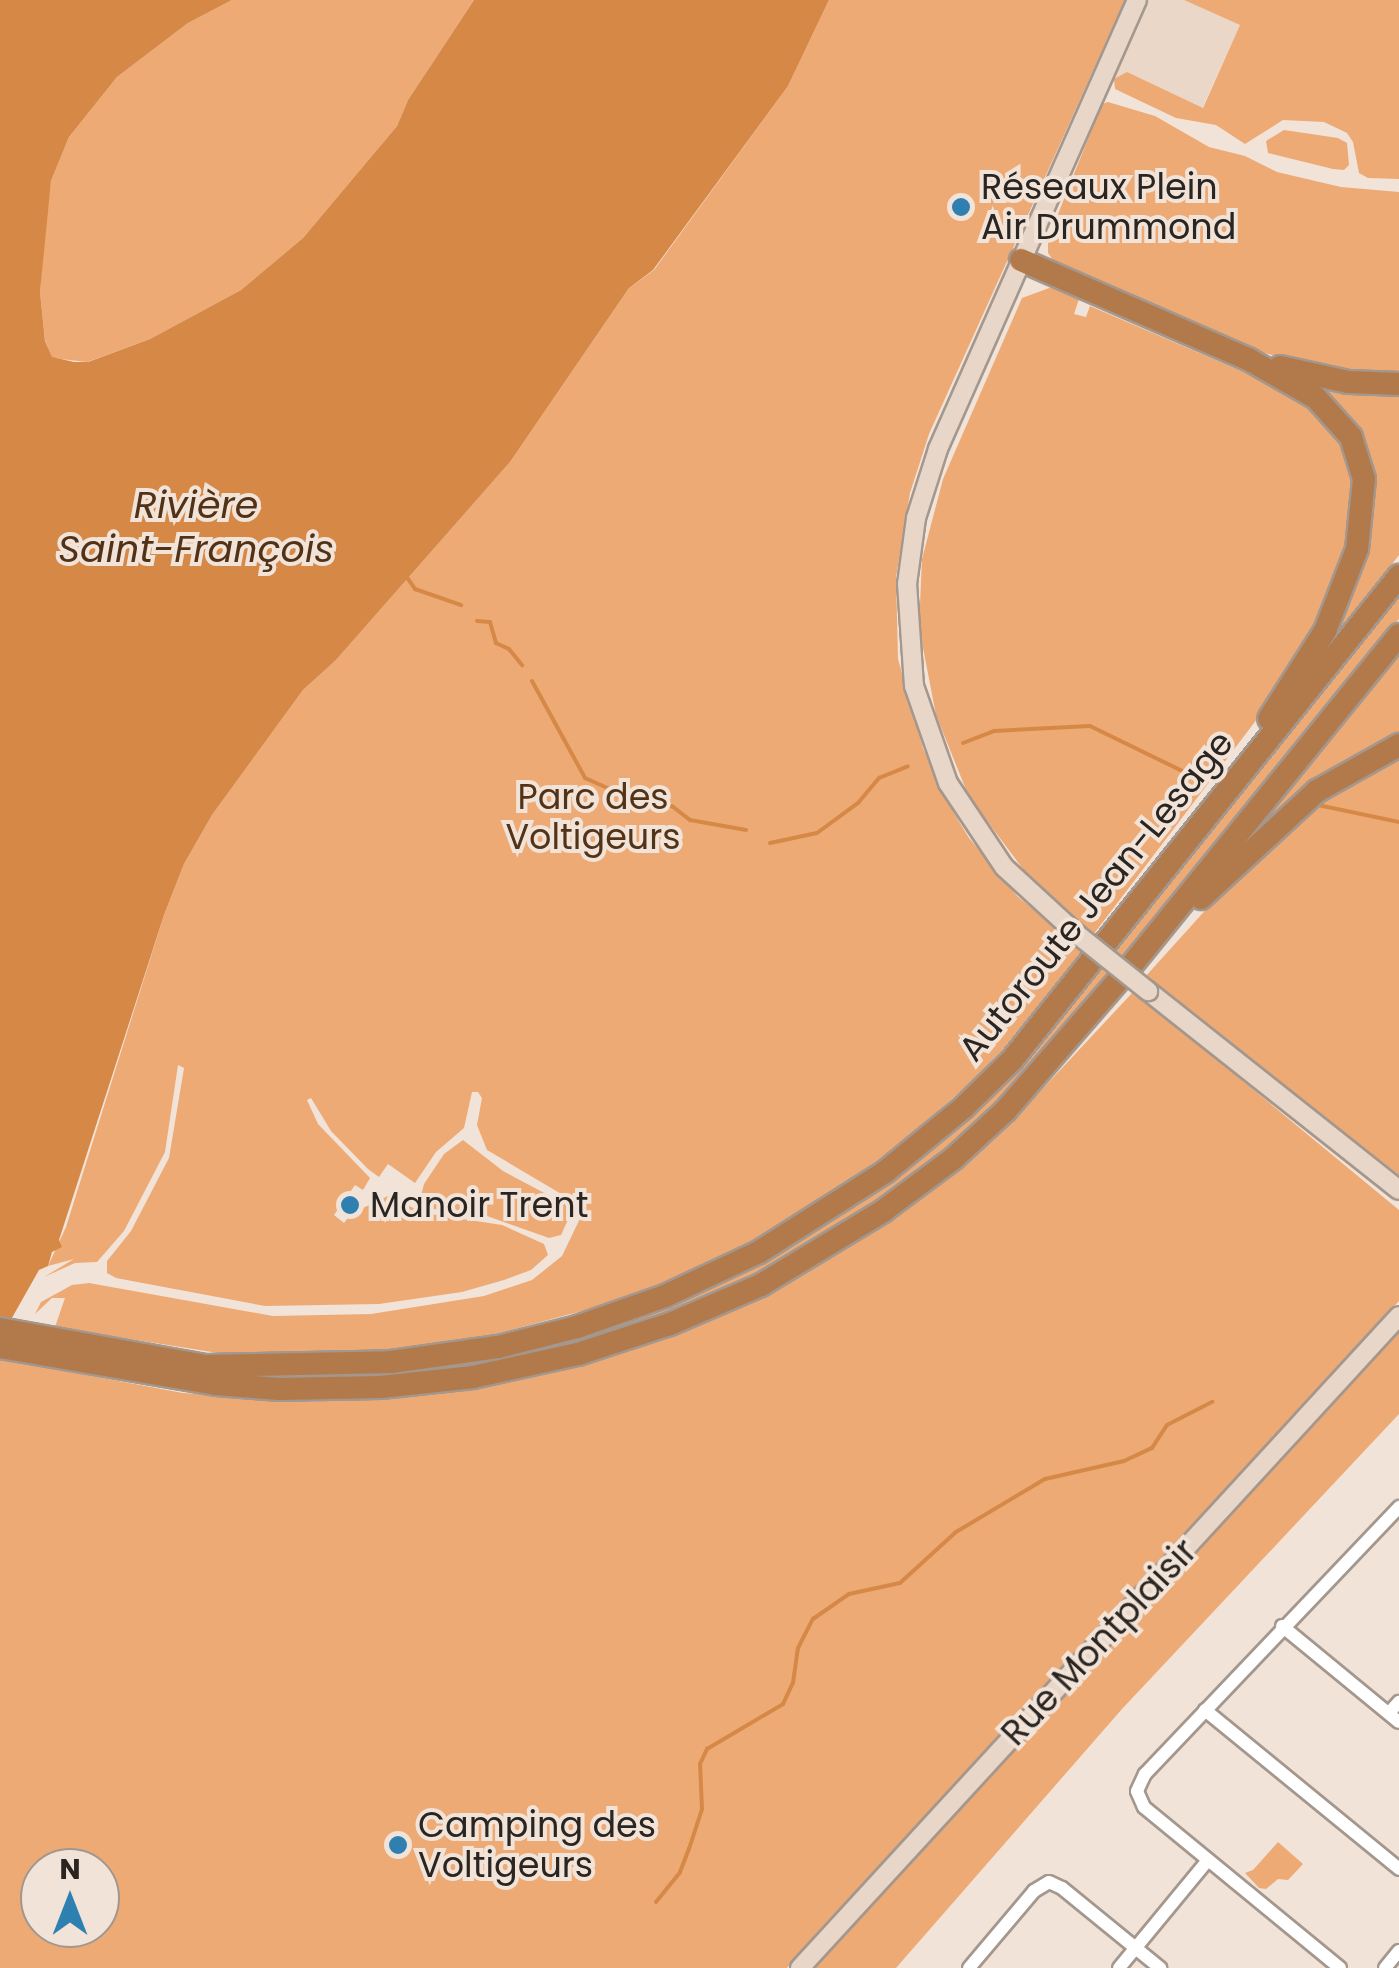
<!DOCTYPE html>
<meta charset="utf-8">
<style>
body{margin:0}
#map{position:relative;width:1399px;height:1968px;overflow:hidden;background:#f1e3d8;font-family:Poppins,sans-serif}
div>[style]{position:absolute}
.built>*{inset:0;background:#ebd7c7}
.green>*{inset:0;background:#eeaa75}
.water>*{inset:0;background:#d68947}
.stream>*{height:4px;margin:-2px;padding:0 2px;transform-origin:2px;border-radius:2px;background:#d68947}
.roads{filter:drop-shadow(2px 0 #a4978d) drop-shadow(-2px 0 #a4978d) drop-shadow(0 2px #a4978d) drop-shadow(0 -2px #a4978d)}
.street>*{height:12px;margin:-6px;padding:0 6px;transform-origin:6px;border-radius:6px;background:#fff}
.secondary>*{height:18px;margin:-9px;padding:0 9px;transform-origin:9px;border-radius:9px;background:#e8d7c9}
.highway>*{height:22px;margin:-11px;padding:0 11px;transform-origin:11px;border-radius:11px;background:#b27a4b}
.bridges{filter:drop-shadow(2px 0 #a4978d) drop-shadow(-2px 0 #a4978d) drop-shadow(0 2px #a4978d) drop-shadow(0 -2px #a4978d)}
.secondary-bridge>*{height:18px;margin:-9px;padding:0 9px;transform-origin:9px;border-radius:9px;background:#e8d7c9}
.dots>*{width:28px;height:28px;translate:-50% -50%;box-sizing:border-box;border:5px solid #f1e3d8;border-radius:50%}
span{translate:-50% -50%;white-space:nowrap;text-align:center;line-height:1.15;-webkit-text-stroke:8px #f1e3d8;paint-order:stroke}
.poi-label{font-size:35px;color:#2a2521}
.left{translate:0 -50%;text-align:left}
.park-label{font-size:35px;color:#533317}
.street-label{font-size:35px;color:#2a2521}
.water-label{font-size:38px;color:#523216;font-style:italic}
.north{position:absolute;left:20px;top:1848px;width:100px;height:100px;box-sizing:border-box;background:#f1e3d8;border:2px solid #a1978f;border-radius:50%;rotate:0deg;font-size:28px;font-weight:700;line-height:40px;text-align:center;color:#2a2521}
.north::after{content:'';display:block;margin:auto;width:35px;height:45px;background:#2e80b1;clip-path:polygon(50% 0,100% 100%,50% 72%,0 100%)}
</style>
<div id="map">
<div class="built">
<i style="clip-path:polygon(1148px 0,1184px 0,1240px 25px,1202px 108px,1134px 79px,1114px 79px)"></i>
</div>
<div class="green">
<i style="clip-path:polygon(232px 0,474px 0,408px 100px,397px 126px,303px 238px,241px 290px,150px 339px,87px 362px,52px 358px,45px 340px,40px 292px,45px 228px,51px 181px,69px 137px,117px 77px,188px 23px)"></i>
<i style="clip-path:polygon(829px 0,1125px 0,929px 434px,910px 493px,896px 577px,898px 659px,923px 748px,946px 800px,969px 838px,1017px 896px,1083px 950px,1012px 1040px,966px 1087px,887px 1154px,788px 1222px,736px 1250px,623px 1300px,488px 1336px,373px 1353px,218px 1353px,55px 1327px,65px 1298px,52px 1298px,35px 1314px,41px 1302px,72px 1285px,89px 1283px,273px 1316px,371px 1314px,484px 1296px,532px 1280px,562px 1256px,585px 1208px,487px 1150px,477px 1125px,482px 1098px,478px 1092px,472px 1092px,464px 1128px,436px 1152px,415px 1183px,388px 1164px,379px 1177px,368px 1169px,331px 1131px,311px 1098px,307px 1100px,318px 1124px,370px 1178px,363px 1190px,355px 1185px,334px 1215px,344px 1223px,358px 1205px,363px 1208px,388px 1196px,424px 1213px,502px 1225px,544px 1244px,548px 1255px,531px 1270px,504px 1280px,462px 1292px,379px 1304px,265px 1306px,116px 1278px,107px 1273px,107px 1261px,131px 1231px,169px 1158px,184px 1068px,178px 1065px,165px 1152px,124px 1231px,97px 1262px,75px 1263px,44px 1277px,74px 1259px,48px 1266px,66px 1227px,164px 915px,184px 864px,212px 815px,303px 690px,336px 660px,510px 462px,629px 288px,654px 270px,788px 86px)"></i>
<i style="clip-path:polygon(1184px 0,1399px 0,1399px 179px,1368px 178px,1359px 173px,1353px 142px,1347px 133px,1324px 122px,1283px 120px,1245px 144px,1216px 125px,1176px 118px,1115px 89px,1114px 79px,1127px 72px,1203px 108px,1240px 25px)"></i>
<i style="clip-path:polygon(1108px 102px,1155px 116px,1209px 147px,1245px 156px,1277px 172px,1341px 187px,1399px 192px,1399px 375px,1310px 366px,1258px 351px,1055px 263px,1048px 253px,1048px 239px,1102px 104px)"></i>
<i style="clip-path:polygon(1284px 130px,1338px 138px,1347px 143px,1349px 165px,1344px 170px,1333px 169px,1268px 153px,1266px 141px)"></i>
<i style="clip-path:polygon(1052px 287px,1079px 299px,1074px 314px,1086px 317px,1090px 306px,1297px 395px,1337px 429px,1355px 468px,1352px 536px,1324px 611px,1273px 698px,1093px 935px,1026px 873px,969px 797px,936px 715px,919px 627px,922px 559px,943px 479px,1022px 298px)"></i>
<i style="clip-path:polygon(1299px 377px,1399px 389px,1399px 555px,1322px 655px,1371px 485px)"></i>
<i style="clip-path:polygon(1399px 591px,1399px 619px,1125px 961px,1113px 951px)"></i>
<i style="clip-path:polygon(1399px 653px,1399px 740px,1262px 831px,1259px 825px)"></i>
<i style="clip-path:polygon(1399px 755px,1399px 1175px,1145px 977px,1239px 873px,1318px 801px)"></i>
<i style="clip-path:polygon(1101px 965px,1113px 974px,1021px 1083px,962px 1138px,898px 1190px,765px 1273px,686px 1308px,581px 1344px,431px 1374px,271px 1381px,271px 1376px,425px 1368px,780px 1252px,912px 1167px,918px 1157px,1011px 1078px,1014px 1070px,1018px 1072px)"></i>
<i style="clip-path:polygon(evenodd,1134px 991px,1399px 1210px,1399px 1301px,787px 1968px,0 1968px,0 1359px,183px 1393px,309px 1402px,439px 1393px,598px 1361px,694px 1327px,778px 1289px,872px 1233px,1005px 1129px,1134px 991px,40px 1868px,100px 1868px,100px 1928px,40px 1928px,40px 1868px)"></i>
<i style="clip-path:polygon(463px 1140px,503px 1171px,565px 1204px,571px 1213px,561px 1235px,549px 1238px,487px 1216px,426px 1208px,420px 1199px,424px 1184px,444px 1154px)"></i>
<i style="clip-path:polygon(1399px 1332px,1399px 1414px,1122px 1709px,896px 1968px,811px 1968px)"></i>
<i style="clip-path:polygon(1278px 1842px,1303px 1864px,1288px 1880px,1278px 1879px,1266px 1889px,1259px 1888px,1245px 1873px,1253px 1870px)"></i>
</div>
<div class="water">
<i style="clip-path:polygon(0 0,232px 0,188px 23px,117px 77px,69px 137px,51px 181px,40px 292px,45px 341px,52px 357px,74px 362px,88px 362px,150px 339px,241px 290px,303px 238px,397px 126px,408px 100px,474px 0,829px 0,788px 86px,653px 270px,629px 288px,510px 462px,336px 660px,303px 690px,212px 815px,184px 864px,164px 915px,59px 1240px,62px 1247px,52px 1252px,48px 1266px,39px 1270px,0 1339px)"></i>
</div>
<div class="stream">
<i style="left:406px;top:576px;width:16px;rotate:55deg"></i>
<i style="left:415px;top:589px;width:49px;rotate:19.2deg"></i>
<i style="left:477px;top:621px;width:13px;rotate:4deg"></i>
<i style="left:490px;top:622px;width:22px;rotate:74deg"></i>
<i style="left:496px;top:643px;width:14px;rotate:25deg"></i>
<i style="left:509px;top:649px;width:21px;rotate:51deg"></i>
<i style="left:532px;top:681px;width:111px;rotate:61.3deg"></i>
<i style="left:585px;top:778px;width:24px;rotate:24deg"></i>
<i style="left:607px;top:788px;width:19px"></i>
<i style="left:626px;top:788px;width:22px;rotate:47deg"></i>
<i style="left:641px;top:804px;width:31px;rotate:4deg"></i>
<i style="left:672px;top:806px;width:23px;rotate:38deg"></i>
<i style="left:690px;top:820px;width:57px;rotate:10.1deg"></i>
<i style="left:963px;top:743px;width:33px;rotate:-21deg"></i>
<i style="left:994px;top:731px;width:96px;rotate:-3deg"></i>
<i style="left:1090px;top:726px;width:128px;rotate:26deg"></i>
<i style="left:1318px;top:805px;width:83px;rotate:11.9deg"></i>
<i style="left:770px;top:843px;width:48px;rotate:-12deg"></i>
<i style="left:817px;top:833px;width:51px;rotate:-36.2deg"></i>
<i style="left:858px;top:803px;width:33px;rotate:-50deg"></i>
<i style="left:879px;top:778px;width:31px;rotate:-22deg"></i>
<i style="left:656px;top:1902px;width:38px;rotate:-51deg"></i>
<i style="left:680px;top:1872px;width:25px;rotate:-69deg"></i>
<i style="left:689px;top:1849px;width:42px;rotate:-72deg"></i>
<i style="left:702px;top:1809px;width:45px;rotate:-92.5deg"></i>
<i style="left:700px;top:1764px;width:17px;rotate:-65deg"></i>
<i style="left:707px;top:1749px;width:88px;rotate:-30.6deg"></i>
<i style="left:783px;top:1704px;width:23px;rotate:-65deg"></i>
<i style="left:793px;top:1683px;width:35px;rotate:-82deg"></i>
<i style="left:798px;top:1648px;width:33px;rotate:-63deg"></i>
<i style="left:813px;top:1619px;width:44px;rotate:-34.8deg"></i>
<i style="left:849px;top:1594px;width:52px;rotate:-12.2deg"></i>
<i style="left:900px;top:1583px;width:76px;rotate:-42.3deg"></i>
<i style="left:956px;top:1532px;width:104px;rotate:-30.8deg"></i>
<i style="left:1045px;top:1479px;width:81px;rotate:-12.8deg"></i>
<i style="left:1124px;top:1461px;width:31px;rotate:-25deg"></i>
<i style="left:1152px;top:1448px;width:27px;rotate:-57deg"></i>
<i style="left:1167px;top:1425px;width:51px;rotate:-27.1deg"></i>
</div>
<div class="roads">
<div class="street">
<i style="left:1282px;top:1626px;width:151px;rotate:39.4deg"></i>
<i style="left:1205px;top:1710px;width:251px;rotate:39.3deg"></i>
<i style="left:1389px;top:1713px;width:15px;rotate:-48deg"></i>
<i style="left:969px;top:1968px;width:101px;rotate:-49.8deg"></i>
<i style="left:1034px;top:1891px;width:17px;rotate:-31deg"></i>
<i style="left:1049px;top:1882px;width:14px;rotate:25deg"></i>
<i style="left:1062px;top:1888px;width:127px;rotate:39.2deg"></i>
<i style="left:1119px;top:1968px;width:140px;rotate:-50.5deg"></i>
<i style="left:1340px;top:1968px;width:254px;rotate:-140.6deg"></i>
<i style="left:1144px;top:1807px;width:17px;rotate:-114deg"></i>
<i style="left:1137px;top:1791px;width:19px;rotate:-65deg"></i>
<i style="left:1145px;top:1774px;width:369px;rotate:-46.4deg"></i>
<i style="left:1385px;top:1968px;width:22px;rotate:-51deg"></i>
</div>
<div class="secondary">
<i style="left:1078px;top:935px;width:100px;rotate:-137.4deg"></i>
<i style="left:1004px;top:867px;width:101px;rotate:-123.7deg"></i>
<i style="left:948px;top:783px;width:103px;rotate:-109.3deg"></i>
<i style="left:914px;top:686px;width:102px;rotate:-93.9deg"></i>
<i style="left:907px;top:584px;width:67px;rotate:-82.2deg"></i>
<i style="left:916px;top:518px;width:72px;rotate:-72.3deg"></i>
<i style="left:938px;top:449px;width:491px;rotate:-66.1deg"></i>
<i style="left:1148px;top:991px;width:320px;rotate:38.4deg"></i>
<i style="left:800px;top:1968px;width:885px;rotate:-47.43deg"></i>
</div>
<div class="highway">
<i style="left:1021px;top:260px;width:248px;rotate:23.6deg"></i>
<i style="left:1248px;top:359px;width:78px;rotate:29.8deg"></i>
<i style="left:1316px;top:398px;width:52px;rotate:48.1deg"></i>
<i style="left:1351px;top:437px;width:44px;rotate:72.8deg"></i>
<i style="left:1364px;top:479px;width:70px;rotate:95.7deg"></i>
<i style="left:1357px;top:549px;width:88px;rotate:111.3deg"></i>
<i style="left:1325px;top:631px;width:104px;rotate:122.5deg"></i>
<i style="left:1280px;top:367px;width:70px;rotate:12.4deg"></i>
<i style="left:1348px;top:382px;width:51px;rotate:2.2deg"></i>
<i style="left:1201px;top:898px;width:158px;rotate:-42.7deg"></i>
<i style="left:1317px;top:791px;width:94px;rotate:-29.3deg"></i>
<i style="left:0;top:1329px;width:209px;rotate:10.2deg"></i>
<i style="left:206px;top:1366px;width:185px;rotate:-1.2deg"></i>
<i style="left:391px;top:1362px;width:108px;rotate:-8deg"></i>
<i style="left:498px;top:1347px;width:81px;rotate:-14.2deg"></i>
<i style="left:577px;top:1327px;width:93px;rotate:-19.4deg"></i>
<i style="left:665px;top:1296px;width:104px;rotate:-25.1deg"></i>
<i style="left:759px;top:1252px;width:149px;rotate:-32.4deg"></i>
<i style="left:885px;top:1172px;width:102px;rotate:-39.4deg"></i>
<i style="left:964px;top:1107px;width:67px;rotate:-44.4deg"></i>
<i style="left:1012px;top:1060px;width:620px;rotate:-51.35deg"></i>
<i style="left:0;top:1347px;width:219px;rotate:9.7deg"></i>
<i style="left:216px;top:1384px;width:63px;rotate:4.5deg"></i>
<i style="left:279px;top:1389px;width:102px;rotate:-1.1deg"></i>
<i style="left:381px;top:1387px;width:93px;rotate:-6.2deg"></i>
<i style="left:473px;top:1377px;width:107px;rotate:-12.4deg"></i>
<i style="left:578px;top:1354px;width:97px;rotate:-18.1deg"></i>
<i style="left:670px;top:1324px;width:99px;rotate:-23.2deg"></i>
<i style="left:761px;top:1285px;width:143px;rotate:-31.2deg"></i>
<i style="left:883px;top:1211px;width:89px;rotate:-36.7deg"></i>
<i style="left:954px;top:1158px;width:71px;rotate:-42.7deg"></i>
<i style="left:1006px;top:1110px;width:189px;rotate:-49.1deg"></i>
<i style="left:1130px;top:967px;width:427px;rotate:-51deg"></i>
</div>
</div>
<div class="bridges">
<div class="secondary-bridge">
<i style="left:1078px;top:935px;width:90px;rotate:38.7deg"></i>
</div>
</div>
<div class="dots">
<i style="left:961px;top:207px;background:#2e80b1"></i>
<i style="left:350px;top:1205px;background:#2e80b1"></i>
<i style="left:398px;top:1845px;background:#2e80b1"></i>
</div>
<div class="poi-label">
<span class="left" style="left:981px;top:207px">Réseaux Plein<br>Air Drummond</span>
<span class="left" style="left:370px;top:1205px">Manoir Trent</span>
<span class="left" style="left:418px;top:1845px">Camping des<br>Voltigeurs</span>
</div>
<div class="park-label">
<span style="left:593px;top:817px">Parc des<br>Voltigeurs</span>
</div>
<div class="street-label">
<span style="left:1096px;top:896px;rotate:-51deg">Autoroute Jean-Lesage</span>
<span style="left:1099px;top:1642px;rotate:-47deg">Rue Montplaisir</span>
</div>
<div class="water-label">
<span style="left:196px;top:527px">Rivière<br>Saint-François</span>
</div>
<div class="north">N</div>
</div>
